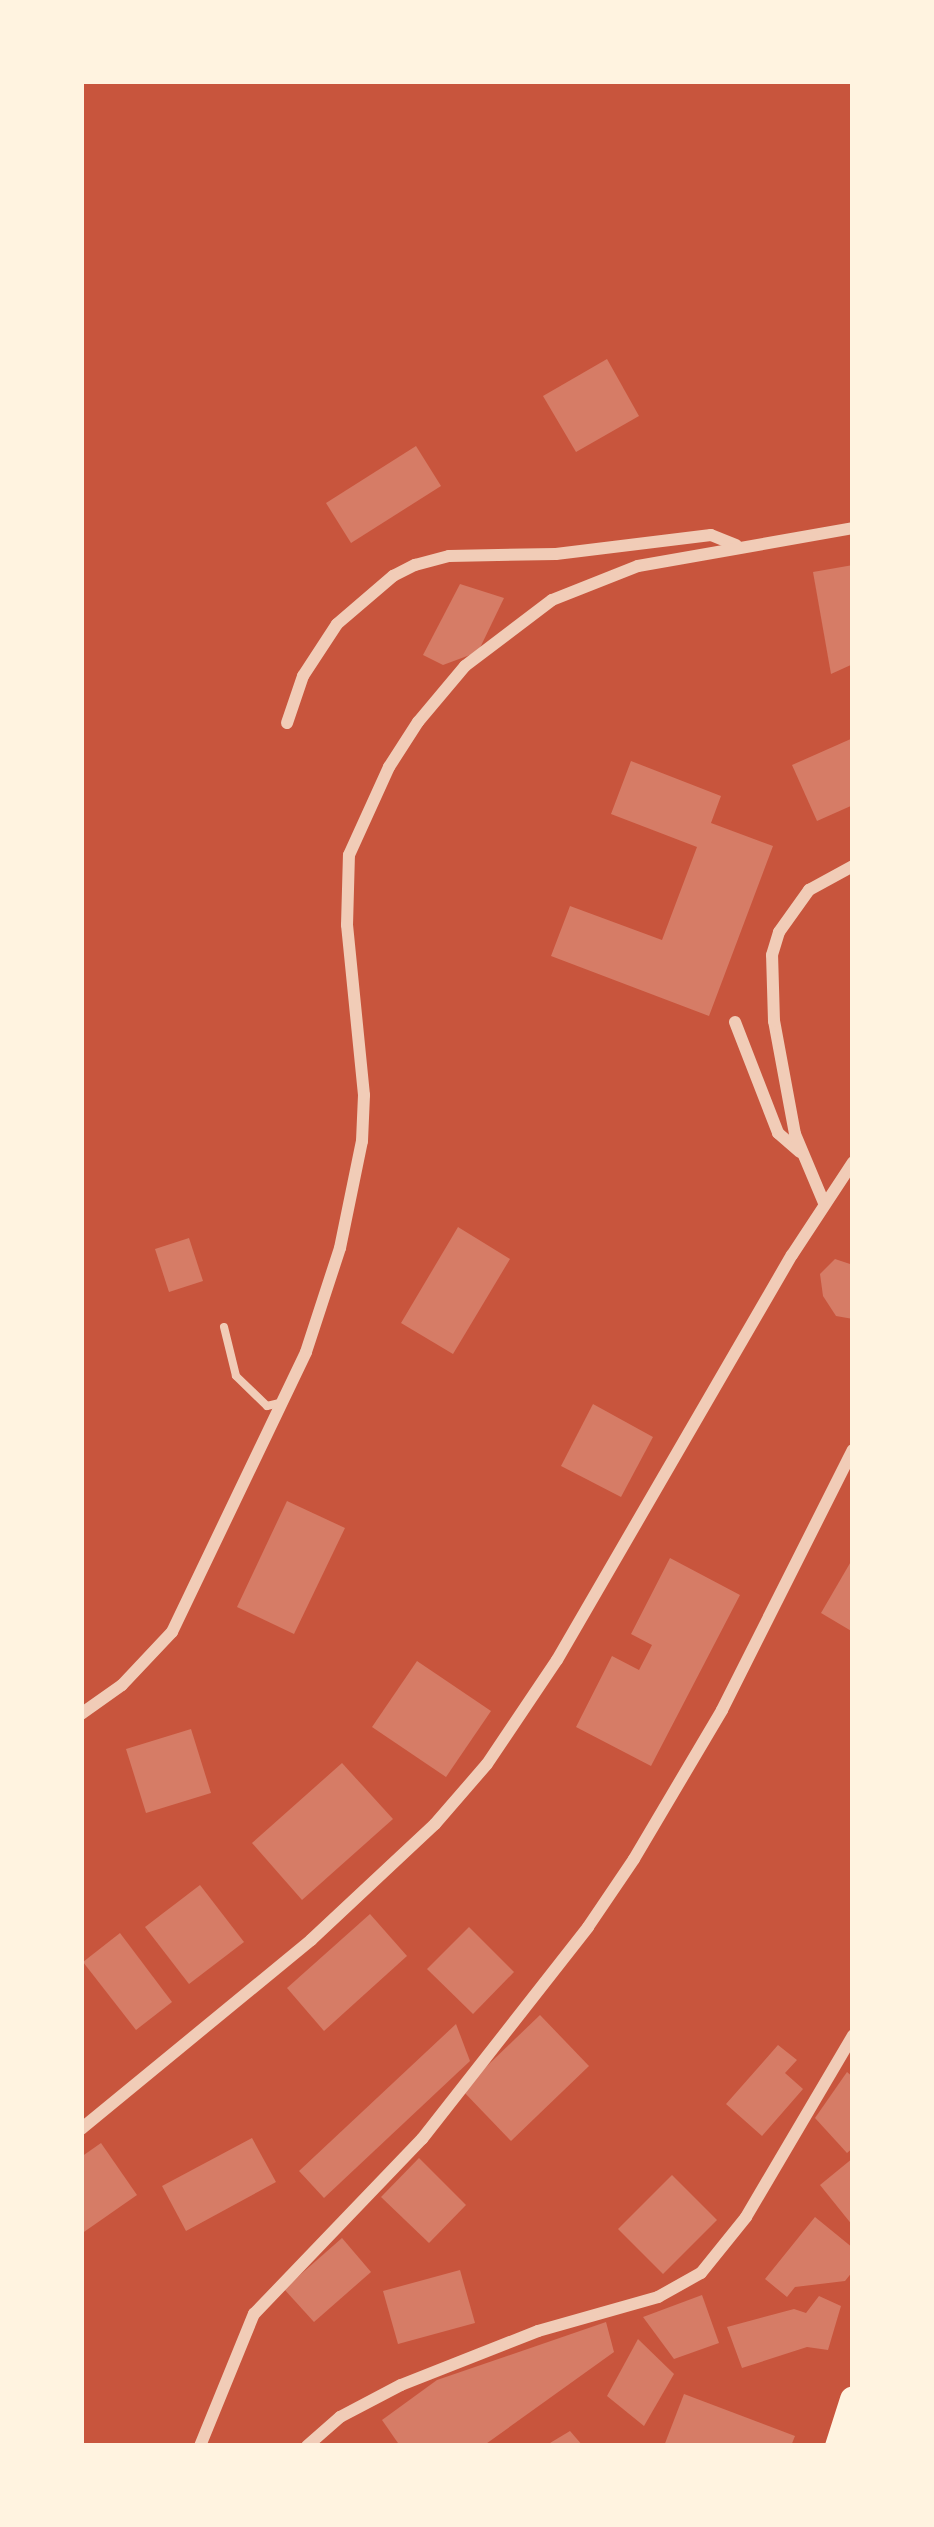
<!DOCTYPE html>
<style>
body{margin:0}
#map{position:relative;width:934px;height:2527px;overflow:hidden;background:#c8553d;font-family:Roboto,sans-serif}
div>[style]{position:absolute}
.building>*{inset:0;background:#d67c66}
.service>*{height:8px;margin:-4px;padding:0 4px;transform-origin:4px;border-radius:4px;background:#f1ccb7}
.minor>*{height:12px;margin:-6px;padding:0 6px;transform-origin:6px;border-radius:6px;background:#f1ccb7}
.motorway>*{height:27px;margin:-13.5px;padding:0 13.5px;transform-origin:13.5px;border-radius:13.5px;background:#fff3e0}
span{translate:-50% -50%;white-space:nowrap;text-align:center;line-height:1.15;-webkit-text-stroke:9px #fff3e0;paint-order:stroke}
.frame{position:absolute;inset:0;border:84px solid #fff3e0;pointer-events:none}
</style>
<div id="map">
<div class="building">
<i style="clip-path:polygon(607px 359px,639px 416px,576px 452px,543px 396px)"></i>
<i style="clip-path:polygon(416px 446px,441px 486px,351px 543px,326px 503px)"></i>
<i style="clip-path:polygon(853px 565px,853px 664px,831px 674px,813px 572px)"></i>
<i style="clip-path:polygon(460px 584px,504px 598px,478px 652px,443px 665px,423px 655px)"></i>
<i style="clip-path:polygon(853px 738px,853px 805px,817px 821px,792px 765px)"></i>
<i style="clip-path:polygon(631px 761px,721px 796px,711px 823px,773px 846px,709px 1016px,551px 956px,570px 906px,662px 940px,697px 847px,611px 814px)"></i>
<i style="clip-path:polygon(458px 1227px,510px 1259px,453px 1354px,401px 1323px)"></i>
<i style="clip-path:polygon(189px 1238px,203px 1281px,169px 1292px,155px 1249px)"></i>
<i style="clip-path:polygon(835px 1259px,853px 1265px,853px 1319px,836px 1316px,823px 1296px,820px 1274px)"></i>
<i style="clip-path:polygon(593px 1404px,653px 1437px,621px 1497px,561px 1466px)"></i>
<i style="clip-path:polygon(287px 1501px,345px 1528px,294px 1634px,237px 1607px)"></i>
<i style="clip-path:polygon(670px 1558px,740px 1595px,651px 1766px,576px 1727px,612px 1656px,639px 1670px,652px 1645px,631px 1634px)"></i>
<i style="clip-path:polygon(853px 1558px,853px 1632px,821px 1613px)"></i>
<i style="clip-path:polygon(417px 1661px,491px 1711px,446px 1777px,372px 1727px)"></i>
<i style="clip-path:polygon(191px 1729px,211px 1793px,146px 1813px,126px 1749px)"></i>
<i style="clip-path:polygon(342px 1763px,393px 1819px,302px 1900px,252px 1843px)"></i>
<i style="clip-path:polygon(200px 1885px,244px 1942px,189px 1984px,145px 1927px)"></i>
<i style="clip-path:polygon(370px 1914px,407px 1956px,324px 2031px,287px 1988px)"></i>
<i style="clip-path:polygon(469px 1927px,514px 1972px,473px 2014px,427px 1969px)"></i>
<i style="clip-path:polygon(120px 1933px,172px 2002px,136px 2030px,83px 1962px)"></i>
<i style="clip-path:polygon(540px 2015px,589px 2066px,511px 2141px,462px 2090px)"></i>
<i style="clip-path:polygon(456px 2024px,470px 2061px,324px 2198px,299px 2171px)"></i>
<i style="clip-path:polygon(778px 2045px,797px 2060px,785px 2073px,803px 2089px,762px 2136px,726px 2104px)"></i>
<i style="clip-path:polygon(847px 2072px,853px 2077px,853px 2148px,847px 2153px,815px 2118px)"></i>
<i style="clip-path:polygon(252px 2138px,276px 2182px,186px 2231px,162px 2186px)"></i>
<i style="clip-path:polygon(101px 2143px,137px 2195px,81px 2234px,81px 2157px)"></i>
<i style="clip-path:polygon(419px 2158px,466px 2205px,429px 2243px,381px 2197px)"></i>
<i style="clip-path:polygon(853px 2158px,853px 2226px,820px 2185px)"></i>
<i style="clip-path:polygon(672px 2175px,717px 2220px,663px 2274px,618px 2229px)"></i>
<i style="clip-path:polygon(815px 2217px,853px 2248px,853px 2271px,845px 2281px,795px 2287px,787px 2297px,765px 2279px)"></i>
<i style="clip-path:polygon(342px 2238px,371px 2272px,314px 2322px,284px 2289px)"></i>
<i style="clip-path:polygon(460px 2270px,475px 2323px,398px 2344px,383px 2291px)"></i>
<i style="clip-path:polygon(702px 2295px,719px 2343px,674px 2359px,643px 2317px)"></i>
<i style="clip-path:polygon(819px 2296px,841px 2306px,828px 2350px,807px 2347px,742px 2368px,727px 2327px,794px 2309px,806px 2313px)"></i>
<i style="clip-path:polygon(606px 2322px,614px 2352px,483px 2446px,400px 2446px,382px 2420px,437px 2380px)"></i>
<i style="clip-path:polygon(638px 2339px,674px 2374px,644px 2426px,607px 2396px)"></i>
<i style="clip-path:polygon(684px 2394px,795px 2436px,791px 2446px,664px 2446px)"></i>
<i style="clip-path:polygon(570px 2431px,583px 2446px,545px 2446px)"></i>
</div>
<div class="service">
<i style="left:224px;top:1327px;width:50px;rotate:76.2deg"></i>
<i style="left:236px;top:1376px;width:43px;rotate:44.1deg"></i>
<i style="left:267px;top:1406px;width:12px;rotate:-14deg"></i>
</div>
<div class="minor">
<i style="left:287px;top:723px;width:50px;rotate:-71.2deg"></i>
<i style="left:303px;top:676px;width:62px;rotate:-56.8deg"></i>
<i style="left:337px;top:624px;width:74px;rotate:-40.6deg"></i>
<i style="left:393px;top:576px;width:25px;rotate:-27deg"></i>
<i style="left:415px;top:565px;width:35px;rotate:-15deg"></i>
<i style="left:449px;top:556px;width:107px;rotate:-1.1deg"></i>
<i style="left:556px;top:554px;width:156px;rotate:-7deg"></i>
<i style="left:711px;top:535px;width:27px;rotate:22deg"></i>
<i style="left:735px;top:1022px;width:119px;rotate:68.8deg"></i>
<i style="left:778px;top:1133px;width:29px;rotate:41deg"></i>
<i style="left:824px;top:1203px;width:75px;rotate:-112.8deg"></i>
<i style="left:795px;top:1134px;width:115px;rotate:-100.5deg"></i>
<i style="left:774px;top:1021px;width:66px;rotate:-91.7deg"></i>
<i style="left:772px;top:955px;width:24px;rotate:-73deg"></i>
<i style="left:779px;top:932px;width:52px;rotate:-54.5deg"></i>
<i style="left:809px;top:890px;width:50px;rotate:-28.6deg"></i>
<i style="left:81px;top:1714px;width:50px;rotate:-35.3deg"></i>
<i style="left:122px;top:1685px;width:73px;rotate:-46.7deg"></i>
<i style="left:172px;top:1632px;width:310px;rotate:-64.4deg"></i>
<i style="left:306px;top:1352px;width:109px;rotate:-71.9deg"></i>
<i style="left:340px;top:1248px;width:109px;rotate:-78.4deg"></i>
<i style="left:362px;top:1141px;width:46px;rotate:-87.5deg"></i>
<i style="left:364px;top:1095px;width:171px;rotate:-95.7deg"></i>
<i style="left:347px;top:925px;width:70px;rotate:-88.4deg"></i>
<i style="left:349px;top:855px;width:97px;rotate:-65.6deg"></i>
<i style="left:389px;top:767px;width:54px;rotate:-57.2deg"></i>
<i style="left:418px;top:722px;width:73px;rotate:-50deg"></i>
<i style="left:465px;top:666px;width:109px;rotate:-37.2deg"></i>
<i style="left:552px;top:600px;width:92px;rotate:-21.6deg"></i>
<i style="left:638px;top:566px;width:218px;rotate:-10deg"></i>
<i style="left:81px;top:2129px;width:298px;rotate:-39.4deg"></i>
<i style="left:311px;top:1940px;width:170px;rotate:-43.1deg"></i>
<i style="left:435px;top:1824px;width:79px;rotate:-49.1deg"></i>
<i style="left:487px;top:1764px;width:125px;rotate:-56.1deg"></i>
<i style="left:557px;top:1660px;width:468px;rotate:-59.9deg"></i>
<i style="left:792px;top:1255px;width:111px;rotate:-56.7deg"></i>
<i style="left:200px;top:2446px;width:143px;rotate:-67.8deg"></i>
<i style="left:254px;top:2314px;width:243px;rotate:-46.2deg"></i>
<i style="left:422px;top:2139px;width:269px;rotate:-51.9deg"></i>
<i style="left:588px;top:1927px;width:82px;rotate:-55.9deg"></i>
<i style="left:634px;top:1859px;width:173px;rotate:-59.4deg"></i>
<i style="left:722px;top:1710px;width:291px;rotate:-63.3deg"></i>
<i style="left:307px;top:2446px;width:44px;rotate:-41.3deg"></i>
<i style="left:340px;top:2417px;width:69px;rotate:-27.7deg"></i>
<i style="left:401px;top:2385px;width:147px;rotate:-21.5deg"></i>
<i style="left:538px;top:2331px;width:125px;rotate:-15.8deg"></i>
<i style="left:658px;top:2297px;width:49px;rotate:-29.2deg"></i>
<i style="left:701px;top:2273px;width:72px;rotate:-51.2deg"></i>
<i style="left:746px;top:2217px;width:211px;rotate:-59.5deg"></i>
</div>
<div class="motorway">
<i style="left:838px;top:2446px;width:49px;rotate:-72.3deg"></i>
</div>
<div class="frame"></div>
</div>
